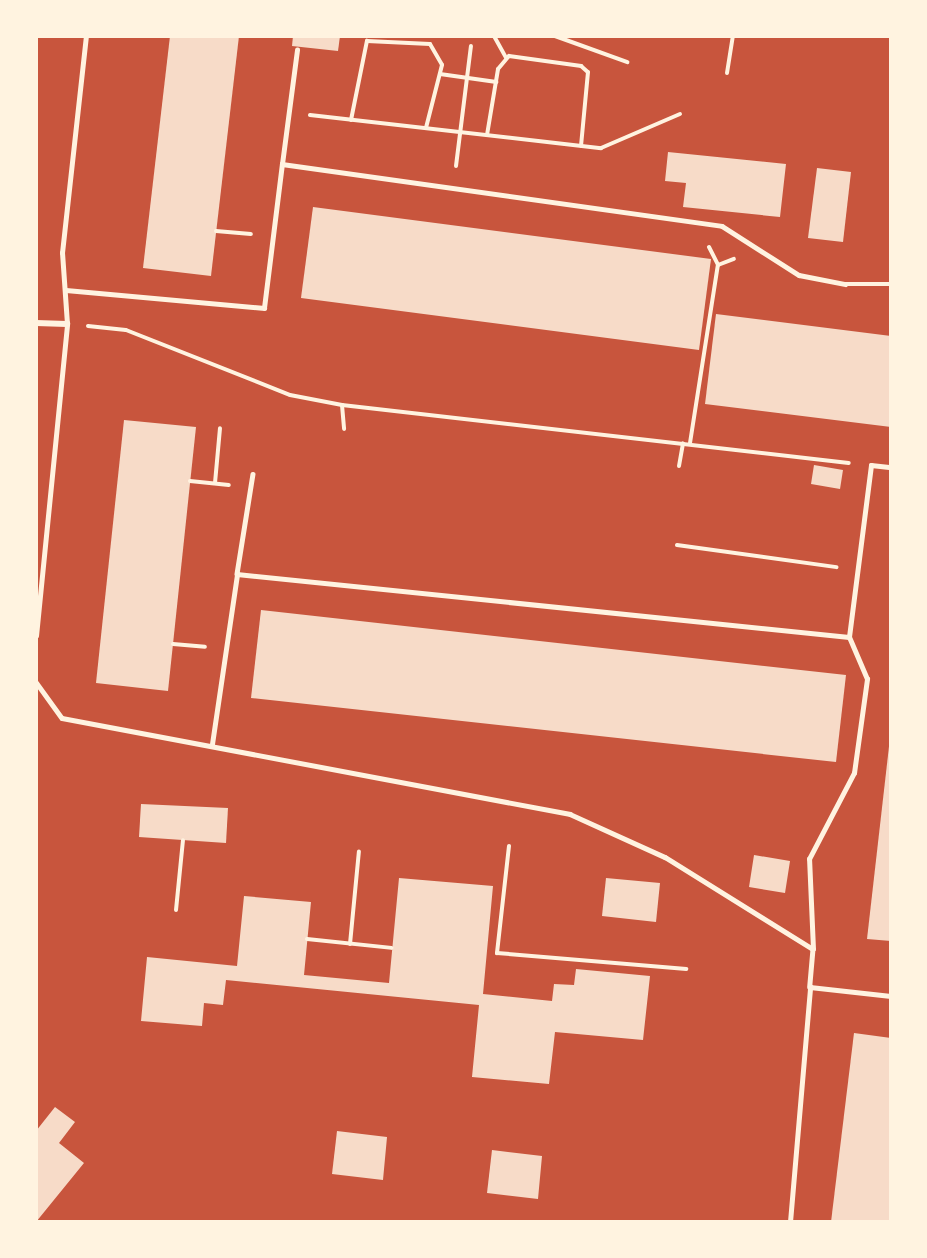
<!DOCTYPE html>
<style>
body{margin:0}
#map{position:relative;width:927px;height:1258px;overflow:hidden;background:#c8553d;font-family:Raleway,sans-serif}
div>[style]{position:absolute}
.building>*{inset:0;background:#f7dbc8}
.path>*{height:4px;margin:-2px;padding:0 2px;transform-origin:2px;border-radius:2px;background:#fff3e0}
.service>*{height:4.5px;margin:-2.25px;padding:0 2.25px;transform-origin:2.25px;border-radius:2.25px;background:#fff3e0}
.minor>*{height:6px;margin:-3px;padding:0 3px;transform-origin:3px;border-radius:3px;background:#fff3e0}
span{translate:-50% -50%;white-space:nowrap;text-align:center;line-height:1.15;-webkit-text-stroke:6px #fff3e0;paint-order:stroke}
.frame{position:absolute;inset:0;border:38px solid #fff3e0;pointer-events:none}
</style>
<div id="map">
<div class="building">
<i style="clip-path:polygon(170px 36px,239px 36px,211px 276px,143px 268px)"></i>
<i style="clip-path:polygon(293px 36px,340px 36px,338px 51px,292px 46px)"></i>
<i style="clip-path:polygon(668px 152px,786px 164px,780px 217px,683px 207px,686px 183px,665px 181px)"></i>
<i style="clip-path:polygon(817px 168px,851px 172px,843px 242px,808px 238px)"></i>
<i style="clip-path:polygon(313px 207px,711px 259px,699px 350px,301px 298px)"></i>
<i style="clip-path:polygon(716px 314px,891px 336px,891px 427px,705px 404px)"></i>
<i style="clip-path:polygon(124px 420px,196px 427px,168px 691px,96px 683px)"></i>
<i style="clip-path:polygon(814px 465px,843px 470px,840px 489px,811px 484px)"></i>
<i style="clip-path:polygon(261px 610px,846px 675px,836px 762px,251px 698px)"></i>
<i style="clip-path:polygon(891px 729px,891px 941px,867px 939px)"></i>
<i style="clip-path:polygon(141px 804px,228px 808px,226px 843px,139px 837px)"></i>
<i style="clip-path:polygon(754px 855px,790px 861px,785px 893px,749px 887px)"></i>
<i style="clip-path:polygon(399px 878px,493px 886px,483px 994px,552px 1001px,554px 984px,574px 985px,576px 969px,650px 976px,643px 1040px,555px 1032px,549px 1084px,472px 1077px,479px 1005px,226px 980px,223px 1005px,204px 1003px,202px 1026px,141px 1021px,147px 957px,237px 966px,244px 896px,311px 902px,304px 975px,389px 983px)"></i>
<i style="clip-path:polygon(606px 878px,660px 883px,656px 922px,602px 916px)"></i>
<i style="clip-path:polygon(854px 1033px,891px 1038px,891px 1222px,831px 1222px)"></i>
<i style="clip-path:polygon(55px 1107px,75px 1122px,59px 1143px,84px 1163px,36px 1222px,36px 1131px)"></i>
<i style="clip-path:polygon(337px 1131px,387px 1137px,383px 1180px,332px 1174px)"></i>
<i style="clip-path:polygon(492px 1150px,542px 1156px,538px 1199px,487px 1193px)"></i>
</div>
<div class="path">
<i style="left:494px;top:36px;width:25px;rotate:61deg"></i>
<i style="left:555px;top:36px;width:77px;rotate:19.9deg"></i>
<i style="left:727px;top:73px;width:37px;rotate:-81deg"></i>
<i style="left:440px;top:74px;width:57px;rotate:8.1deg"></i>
<i style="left:310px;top:115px;width:293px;rotate:6.5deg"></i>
<i style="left:601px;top:148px;width:86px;rotate:-23.3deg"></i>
<i style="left:351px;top:120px;width:81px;rotate:-78.6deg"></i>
<i style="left:367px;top:41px;width:63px;rotate:2.7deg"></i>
<i style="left:430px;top:44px;width:24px;rotate:60deg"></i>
<i style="left:442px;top:65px;width:65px;rotate:104.3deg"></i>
<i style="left:487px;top:135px;width:67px;rotate:-80.5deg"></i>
<i style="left:498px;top:69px;width:17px;rotate:-50deg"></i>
<i style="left:509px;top:56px;width:73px;rotate:7.9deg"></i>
<i style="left:581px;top:66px;width:9px;rotate:41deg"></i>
<i style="left:588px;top:72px;width:74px;rotate:95.4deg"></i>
<i style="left:456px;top:166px;width:121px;rotate:-82.9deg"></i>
<i style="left:216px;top:231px;width:35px;rotate:5deg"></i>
<i style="left:709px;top:247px;width:20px;rotate:63deg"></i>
<i style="left:88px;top:326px;width:38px;rotate:6deg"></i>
<i style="left:126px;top:330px;width:176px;rotate:21.6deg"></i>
<i style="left:290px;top:395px;width:53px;rotate:10.9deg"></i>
<i style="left:342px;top:405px;width:510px;rotate:6.53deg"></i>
<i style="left:342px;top:405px;width:24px;rotate:85deg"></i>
<i style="left:690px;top:443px;width:180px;rotate:-81.1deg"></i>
<i style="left:718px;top:265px;width:17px;rotate:-21deg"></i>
<i style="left:679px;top:466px;width:23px;rotate:-80deg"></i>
<i style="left:190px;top:481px;width:39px;rotate:6deg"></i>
<i style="left:215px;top:483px;width:55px;rotate:-84.8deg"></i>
<i style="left:677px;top:545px;width:161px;rotate:7.9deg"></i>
<i style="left:173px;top:644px;width:32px;rotate:5deg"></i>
<i style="left:509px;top:846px;width:108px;rotate:96.4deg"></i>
<i style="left:497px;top:953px;width:190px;rotate:4.8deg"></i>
<i style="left:176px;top:910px;width:70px;rotate:-84.3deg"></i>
<i style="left:307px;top:939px;width:85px;rotate:6deg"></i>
<i style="left:350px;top:944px;width:93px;rotate:-84.5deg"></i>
</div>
<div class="service">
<i style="left:282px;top:164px;width:115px;rotate:-82.5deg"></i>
<i style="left:66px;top:290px;width:199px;rotate:5.2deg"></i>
<i style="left:264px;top:308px;width:145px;rotate:-82.9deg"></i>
<i style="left:282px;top:164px;width:444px;rotate:8deg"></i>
<i style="left:722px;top:226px;width:91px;rotate:32.5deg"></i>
<i style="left:799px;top:275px;width:47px;rotate:11.1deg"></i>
<i style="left:845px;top:284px;width:46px"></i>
<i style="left:253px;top:474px;width:101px;rotate:99.1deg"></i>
<i style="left:237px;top:574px;width:615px;rotate:5.88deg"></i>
<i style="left:849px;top:637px;width:173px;rotate:-82.7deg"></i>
<i style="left:871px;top:465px;width:20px;rotate:6deg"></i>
<i style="left:36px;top:636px;width:314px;rotate:-84.3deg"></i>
<i style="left:67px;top:324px;width:71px;rotate:-94deg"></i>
<i style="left:62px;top:253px;width:217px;rotate:-83.7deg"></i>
<i style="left:36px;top:682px;width:44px;rotate:54.2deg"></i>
<i style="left:62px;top:718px;width:517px;rotate:10.7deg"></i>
<i style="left:570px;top:814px;width:104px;rotate:24.4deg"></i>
<i style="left:665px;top:857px;width:174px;rotate:31.9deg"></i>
<i style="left:813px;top:949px;width:38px;rotate:95deg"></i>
<i style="left:810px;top:987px;width:81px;rotate:6.3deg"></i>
<i style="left:212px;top:744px;width:172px;rotate:-81.6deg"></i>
<i style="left:813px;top:949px;width:90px;rotate:-92.5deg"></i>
<i style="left:809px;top:859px;width:97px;rotate:-62.4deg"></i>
<i style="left:854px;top:773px;width:95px;rotate:-82.1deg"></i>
<i style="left:867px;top:679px;width:46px;rotate:-113.2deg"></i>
<i style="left:790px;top:1222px;width:236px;rotate:-85.1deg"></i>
</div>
<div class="minor">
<i style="left:36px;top:323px;width:31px;rotate:2deg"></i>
</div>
<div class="frame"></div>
</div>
